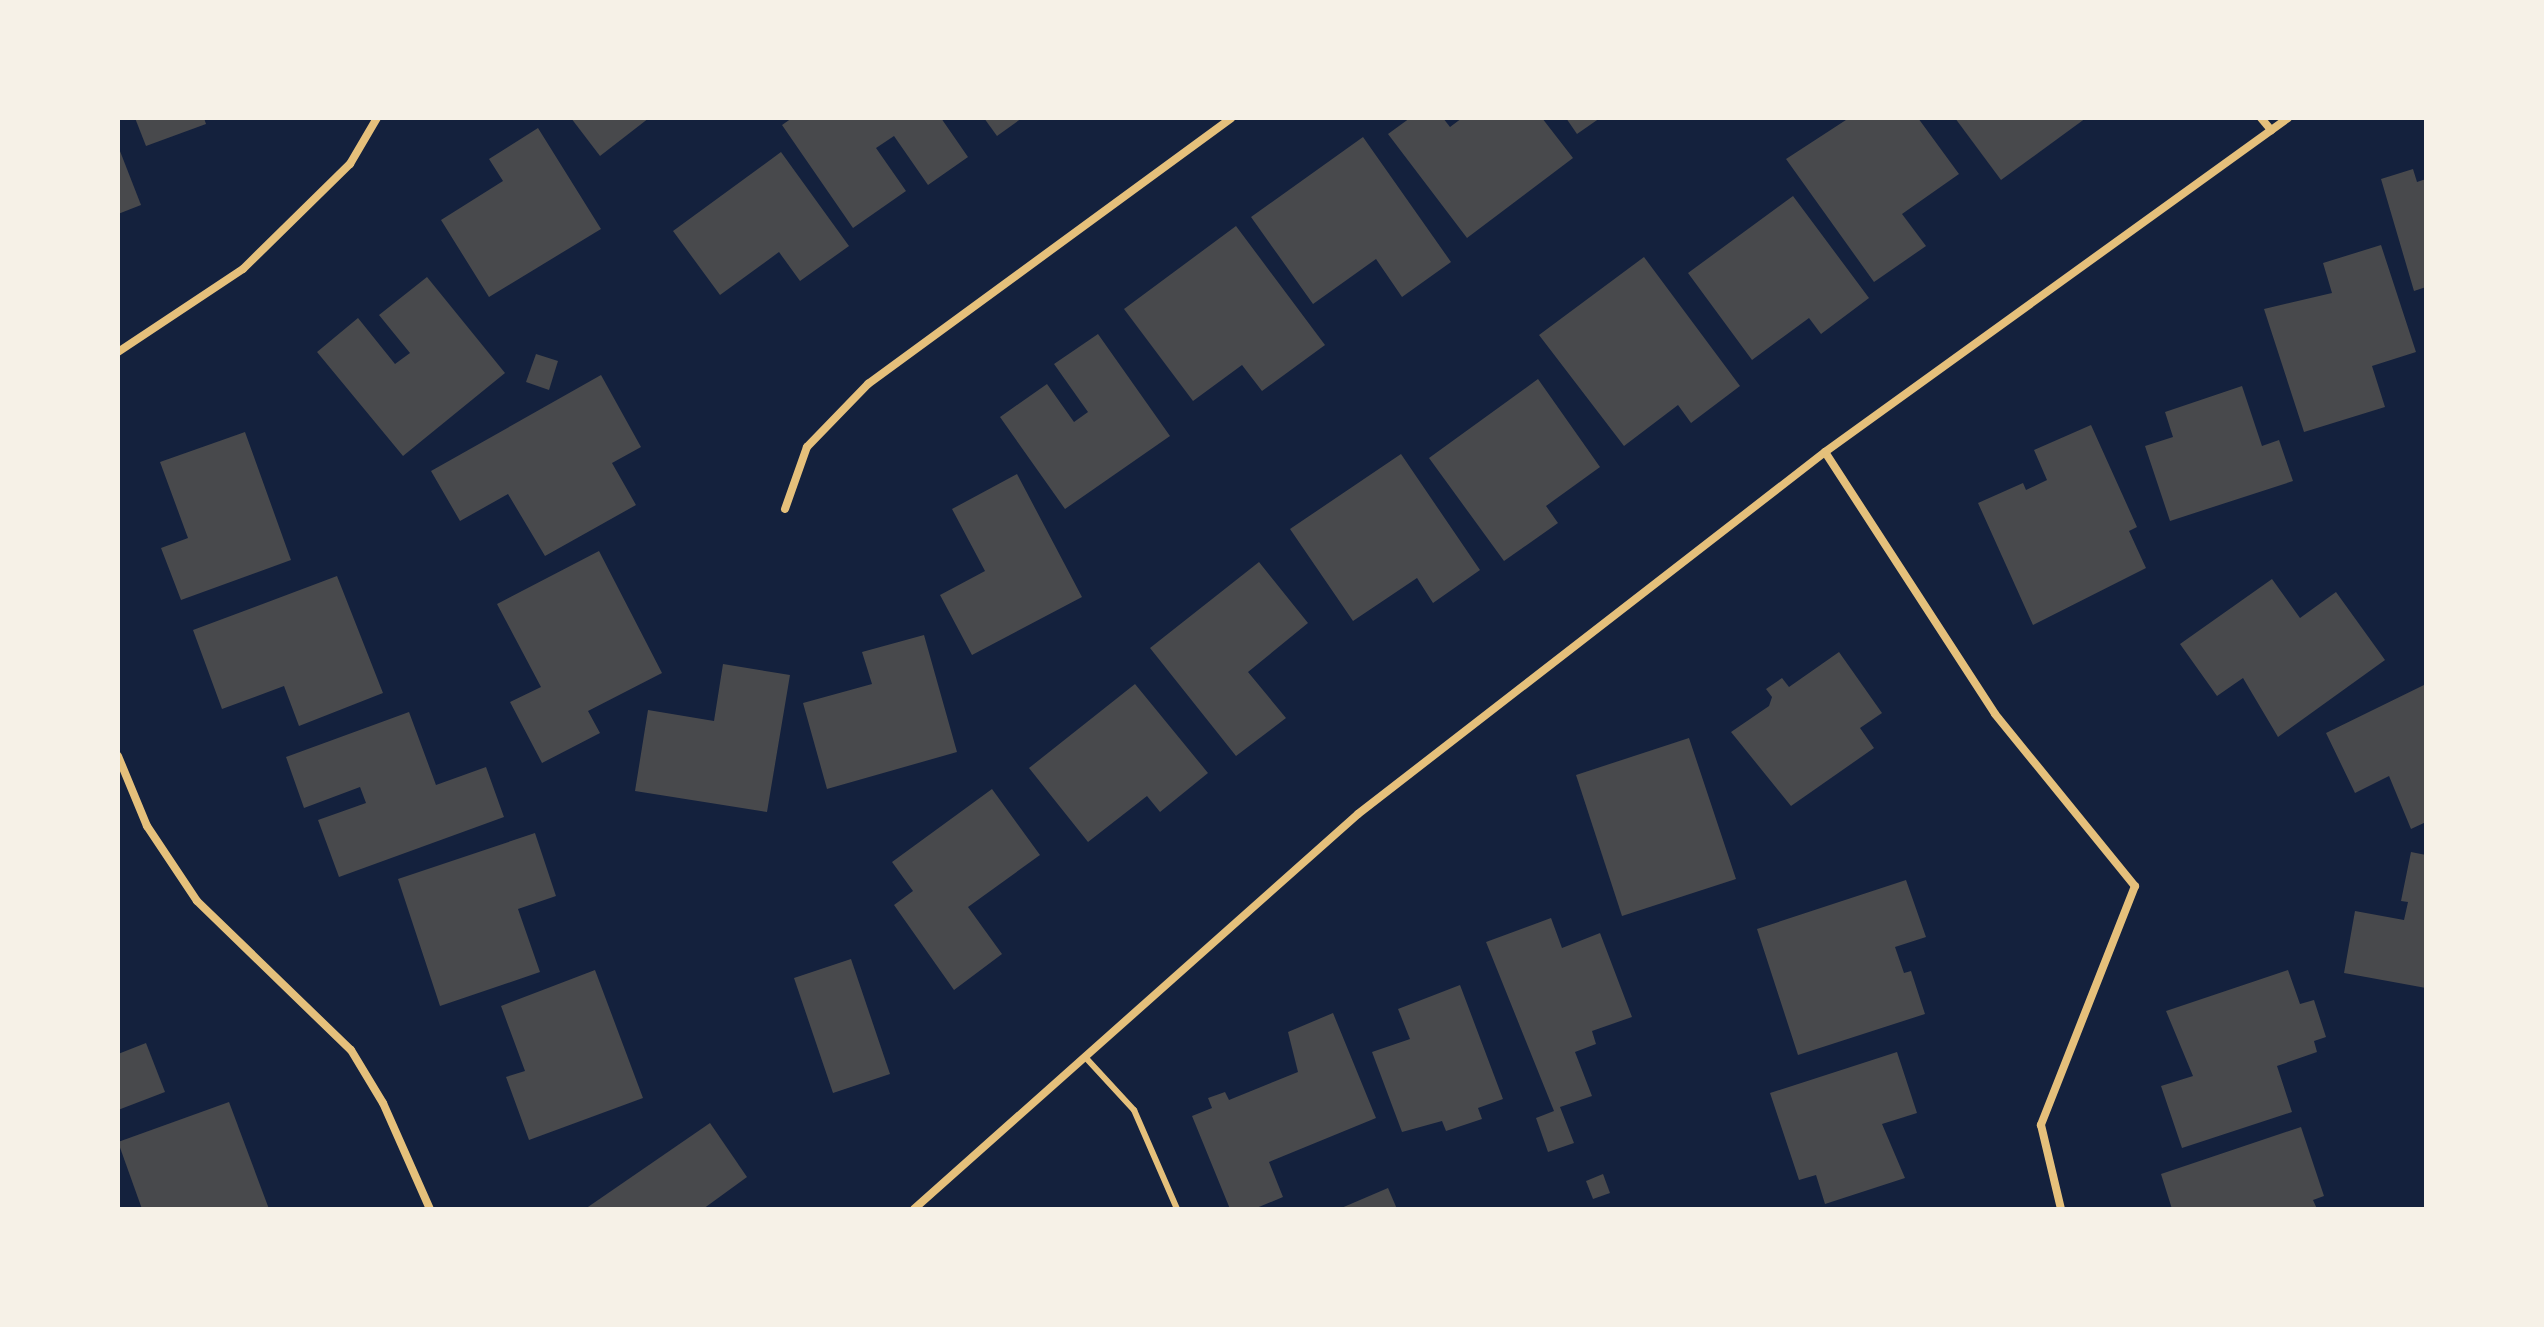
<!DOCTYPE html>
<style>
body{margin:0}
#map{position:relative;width:2544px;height:1327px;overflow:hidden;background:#14213d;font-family:"Source Sans 3",sans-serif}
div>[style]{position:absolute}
.building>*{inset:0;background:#48494c}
.service>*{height:6px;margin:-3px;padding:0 3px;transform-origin:3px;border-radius:3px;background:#e5c07b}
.minor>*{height:8px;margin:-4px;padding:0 4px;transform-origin:4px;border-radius:4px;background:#e5c07b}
span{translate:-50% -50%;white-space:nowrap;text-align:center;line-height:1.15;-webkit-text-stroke:6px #f6f1e7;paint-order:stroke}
.frame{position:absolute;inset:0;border:120px solid #f6f1e7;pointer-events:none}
</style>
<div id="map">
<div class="building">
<i style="clip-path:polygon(135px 118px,204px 118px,206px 124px,146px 146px)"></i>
<i style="clip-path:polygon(571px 118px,649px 118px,600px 156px)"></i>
<i style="clip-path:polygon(792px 118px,941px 118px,968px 157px,928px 185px,894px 136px,876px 148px,906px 191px,853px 228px,782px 125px)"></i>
<i style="clip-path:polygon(984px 118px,1022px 118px,997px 136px)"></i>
<i style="clip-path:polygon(1410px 118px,1443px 118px,1450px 127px,1462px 118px,1542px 118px,1573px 158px,1467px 238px,1388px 134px)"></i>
<i style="clip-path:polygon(1566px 118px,1600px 118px,1577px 134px)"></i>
<i style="clip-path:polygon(1849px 118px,1918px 118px,1959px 174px,1902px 214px,1926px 246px,1874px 282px,1786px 159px)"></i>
<i style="clip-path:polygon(1955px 118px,2086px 118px,2001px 180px)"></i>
<i style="clip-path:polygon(538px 128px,601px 229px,489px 297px,441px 220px,503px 181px,489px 159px)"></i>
<i style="clip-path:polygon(1363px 137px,1451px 262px,1402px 297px,1376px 259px,1313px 304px,1251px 217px)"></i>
<i style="clip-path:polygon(118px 146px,141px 205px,118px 214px)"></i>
<i style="clip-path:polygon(781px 152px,849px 246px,800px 281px,779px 252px,720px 295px,673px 231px)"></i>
<i style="clip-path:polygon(2413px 169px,2417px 182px,2426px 179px,2426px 287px,2414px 291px,2381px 179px)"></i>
<i style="clip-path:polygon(1793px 196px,1869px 298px,1821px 334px,1809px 318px,1752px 360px,1688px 273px)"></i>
<i style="clip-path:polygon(1236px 226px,1325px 345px,1262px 391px,1242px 365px,1193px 401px,1124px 309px)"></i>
<i style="clip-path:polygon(2381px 245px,2416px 352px,2372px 366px,2385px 407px,2304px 432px,2264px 309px,2332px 293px,2323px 263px)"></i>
<i style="clip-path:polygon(1644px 257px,1740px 386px,1691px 423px,1678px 405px,1624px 446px,1539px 335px)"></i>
<i style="clip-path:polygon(427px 277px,505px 373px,403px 456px,317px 352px,358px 318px,395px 364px,410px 353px,379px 315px)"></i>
<i style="clip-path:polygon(1098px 334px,1170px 436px,1065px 509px,1000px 417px,1047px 384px,1074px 422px,1088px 412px,1054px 364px)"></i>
<i style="clip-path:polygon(536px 354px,558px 361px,549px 390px,526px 382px)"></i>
<i style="clip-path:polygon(601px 375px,641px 447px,612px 463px,636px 505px,545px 556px,508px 494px,460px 521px,431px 471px)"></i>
<i style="clip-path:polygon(1538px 379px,1600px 467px,1546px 506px,1558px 523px,1504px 561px,1429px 458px)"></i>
<i style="clip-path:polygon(2242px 386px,2262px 446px,2279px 440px,2293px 481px,2170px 521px,2145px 446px,2173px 437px,2165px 412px)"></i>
<i style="clip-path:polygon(2091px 425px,2137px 527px,2129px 531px,2146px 568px,2033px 625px,1978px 503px,2023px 483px,2026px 490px,2047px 480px,2034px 450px)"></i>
<i style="clip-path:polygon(245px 432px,291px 560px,181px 600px,161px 548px,188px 538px,160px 462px)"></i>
<i style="clip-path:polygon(1401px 454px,1480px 570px,1433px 603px,1417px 578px,1353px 621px,1290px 529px)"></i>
<i style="clip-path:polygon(1017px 474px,1082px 597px,972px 655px,940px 595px,985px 571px,952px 509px)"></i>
<i style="clip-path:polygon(599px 551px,662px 673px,588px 711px,600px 733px,542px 763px,510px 702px,541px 687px,497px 604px)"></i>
<i style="clip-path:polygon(1259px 562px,1308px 623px,1248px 672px,1286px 718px,1236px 756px,1150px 648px)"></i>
<i style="clip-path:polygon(337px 576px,383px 693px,299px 726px,284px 686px,222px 709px,193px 630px)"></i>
<i style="clip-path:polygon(2272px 579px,2300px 618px,2336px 592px,2385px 660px,2278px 737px,2243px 678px,2217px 696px,2180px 644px)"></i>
<i style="clip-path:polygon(924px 635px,957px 752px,827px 789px,803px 703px,872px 684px,862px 652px)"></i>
<i style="clip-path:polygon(1839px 652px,1882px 713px,1860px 728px,1874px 748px,1791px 806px,1731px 732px,1769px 706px,1772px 697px,1766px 689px,1782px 678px,1789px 687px)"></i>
<i style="clip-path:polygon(723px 664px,790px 675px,767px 812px,635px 791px,648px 710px,714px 721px)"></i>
<i style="clip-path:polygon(1135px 684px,1208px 773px,1160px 812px,1147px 796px,1088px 842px,1029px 768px)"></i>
<i style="clip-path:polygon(2426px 684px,2426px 822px,2411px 829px,2389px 776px,2355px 793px,2326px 733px)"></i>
<i style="clip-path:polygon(409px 712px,436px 785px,486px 767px,504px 817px,339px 877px,318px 820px,366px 803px,360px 787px,304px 808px,286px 757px)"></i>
<i style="clip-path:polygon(1689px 738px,1736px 879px,1622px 916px,1576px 775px)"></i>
<i style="clip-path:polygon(992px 789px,1040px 855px,968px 907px,1002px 954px,954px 990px,894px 905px,913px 891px,892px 862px)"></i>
<i style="clip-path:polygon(535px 833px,556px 896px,518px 909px,540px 972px,440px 1006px,398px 879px)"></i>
<i style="clip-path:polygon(2411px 852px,2426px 855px,2426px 988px,2344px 973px,2355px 911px,2404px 920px,2408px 902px,2401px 901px)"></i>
<i style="clip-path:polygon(1906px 880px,1926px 937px,1895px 947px,1904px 973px,1911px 971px,1925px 1014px,1798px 1055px,1757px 929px)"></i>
<i style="clip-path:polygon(1551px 918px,1562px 948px,1600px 933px,1632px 1017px,1592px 1031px,1596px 1044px,1575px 1052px,1592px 1096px,1560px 1107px,1574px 1143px,1548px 1152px,1536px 1118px,1554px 1111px,1486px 942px)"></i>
<i style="clip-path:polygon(851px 959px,890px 1074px,833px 1093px,794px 978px)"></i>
<i style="clip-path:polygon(595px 970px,643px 1098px,529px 1140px,506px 1077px,525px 1071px,501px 1006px)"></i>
<i style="clip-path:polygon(2288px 970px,2300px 1004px,2314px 1000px,2326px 1037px,2314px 1041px,2317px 1052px,2277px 1066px,2292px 1112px,2182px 1148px,2161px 1086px,2193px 1076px,2166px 1011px)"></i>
<i style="clip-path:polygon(1460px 985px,1503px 1099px,1478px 1108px,1482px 1119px,1446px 1131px,1442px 1121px,1402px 1132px,1372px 1052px,1410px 1039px,1398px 1009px)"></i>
<i style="clip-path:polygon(1333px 1013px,1376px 1118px,1269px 1162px,1283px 1197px,1254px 1209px,1230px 1209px,1192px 1116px,1212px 1108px,1208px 1098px,1225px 1092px,1229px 1100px,1298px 1072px,1288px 1032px)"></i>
<i style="clip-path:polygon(146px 1043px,165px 1092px,118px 1110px,118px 1054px)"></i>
<i style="clip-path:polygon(1897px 1052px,1917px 1113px,1882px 1124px,1905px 1178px,1825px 1204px,1816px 1175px,1799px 1180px,1770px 1093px)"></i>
<i style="clip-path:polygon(229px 1102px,269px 1209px,142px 1209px,118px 1142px)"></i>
<i style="clip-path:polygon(710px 1123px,747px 1177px,703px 1209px,585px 1209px)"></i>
<i style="clip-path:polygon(2301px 1127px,2324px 1196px,2313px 1200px,2317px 1209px,2172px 1209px,2161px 1174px)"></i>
<i style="clip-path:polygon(1603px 1174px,1610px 1193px,1593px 1199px,1586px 1181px)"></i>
<i style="clip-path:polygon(1388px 1188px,1397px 1209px,1339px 1209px)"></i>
</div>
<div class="service">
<i style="left:1086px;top:1058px;width:71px;rotate:47.3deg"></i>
<i style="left:1134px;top:1110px;width:108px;rotate:66.5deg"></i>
</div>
<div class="minor">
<i style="left:2261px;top:118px;width:16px;rotate:50deg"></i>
<i style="left:118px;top:352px;width:150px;rotate:-33.6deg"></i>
<i style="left:243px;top:269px;width:150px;rotate:-44.5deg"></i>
<i style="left:350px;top:164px;width:53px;rotate:-59.6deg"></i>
<i style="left:1825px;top:452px;width:312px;rotate:57deg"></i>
<i style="left:1995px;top:714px;width:222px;rotate:50.9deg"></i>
<i style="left:2135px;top:886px;width:257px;rotate:111.5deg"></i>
<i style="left:2041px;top:1125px;width:86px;rotate:76.6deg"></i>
<i style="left:785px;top:509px;width:66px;rotate:-70.5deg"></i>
<i style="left:807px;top:447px;width:88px;rotate:-45.9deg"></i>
<i style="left:868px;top:384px;width:450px;rotate:-36.2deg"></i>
<i style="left:118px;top:756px;width:76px;rotate:67.5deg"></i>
<i style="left:147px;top:826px;width:90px;rotate:56.3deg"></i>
<i style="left:197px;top:901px;width:214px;rotate:44.1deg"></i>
<i style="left:351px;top:1050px;width:62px;rotate:58.9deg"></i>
<i style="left:383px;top:1103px;width:116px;rotate:66.1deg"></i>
<i style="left:914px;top:1209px;width:594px;rotate:-41.66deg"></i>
<i style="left:1358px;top:814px;width:591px;rotate:-37.78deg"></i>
<i style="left:1825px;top:452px;width:571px;rotate:-35.81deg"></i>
</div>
<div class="frame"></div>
</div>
